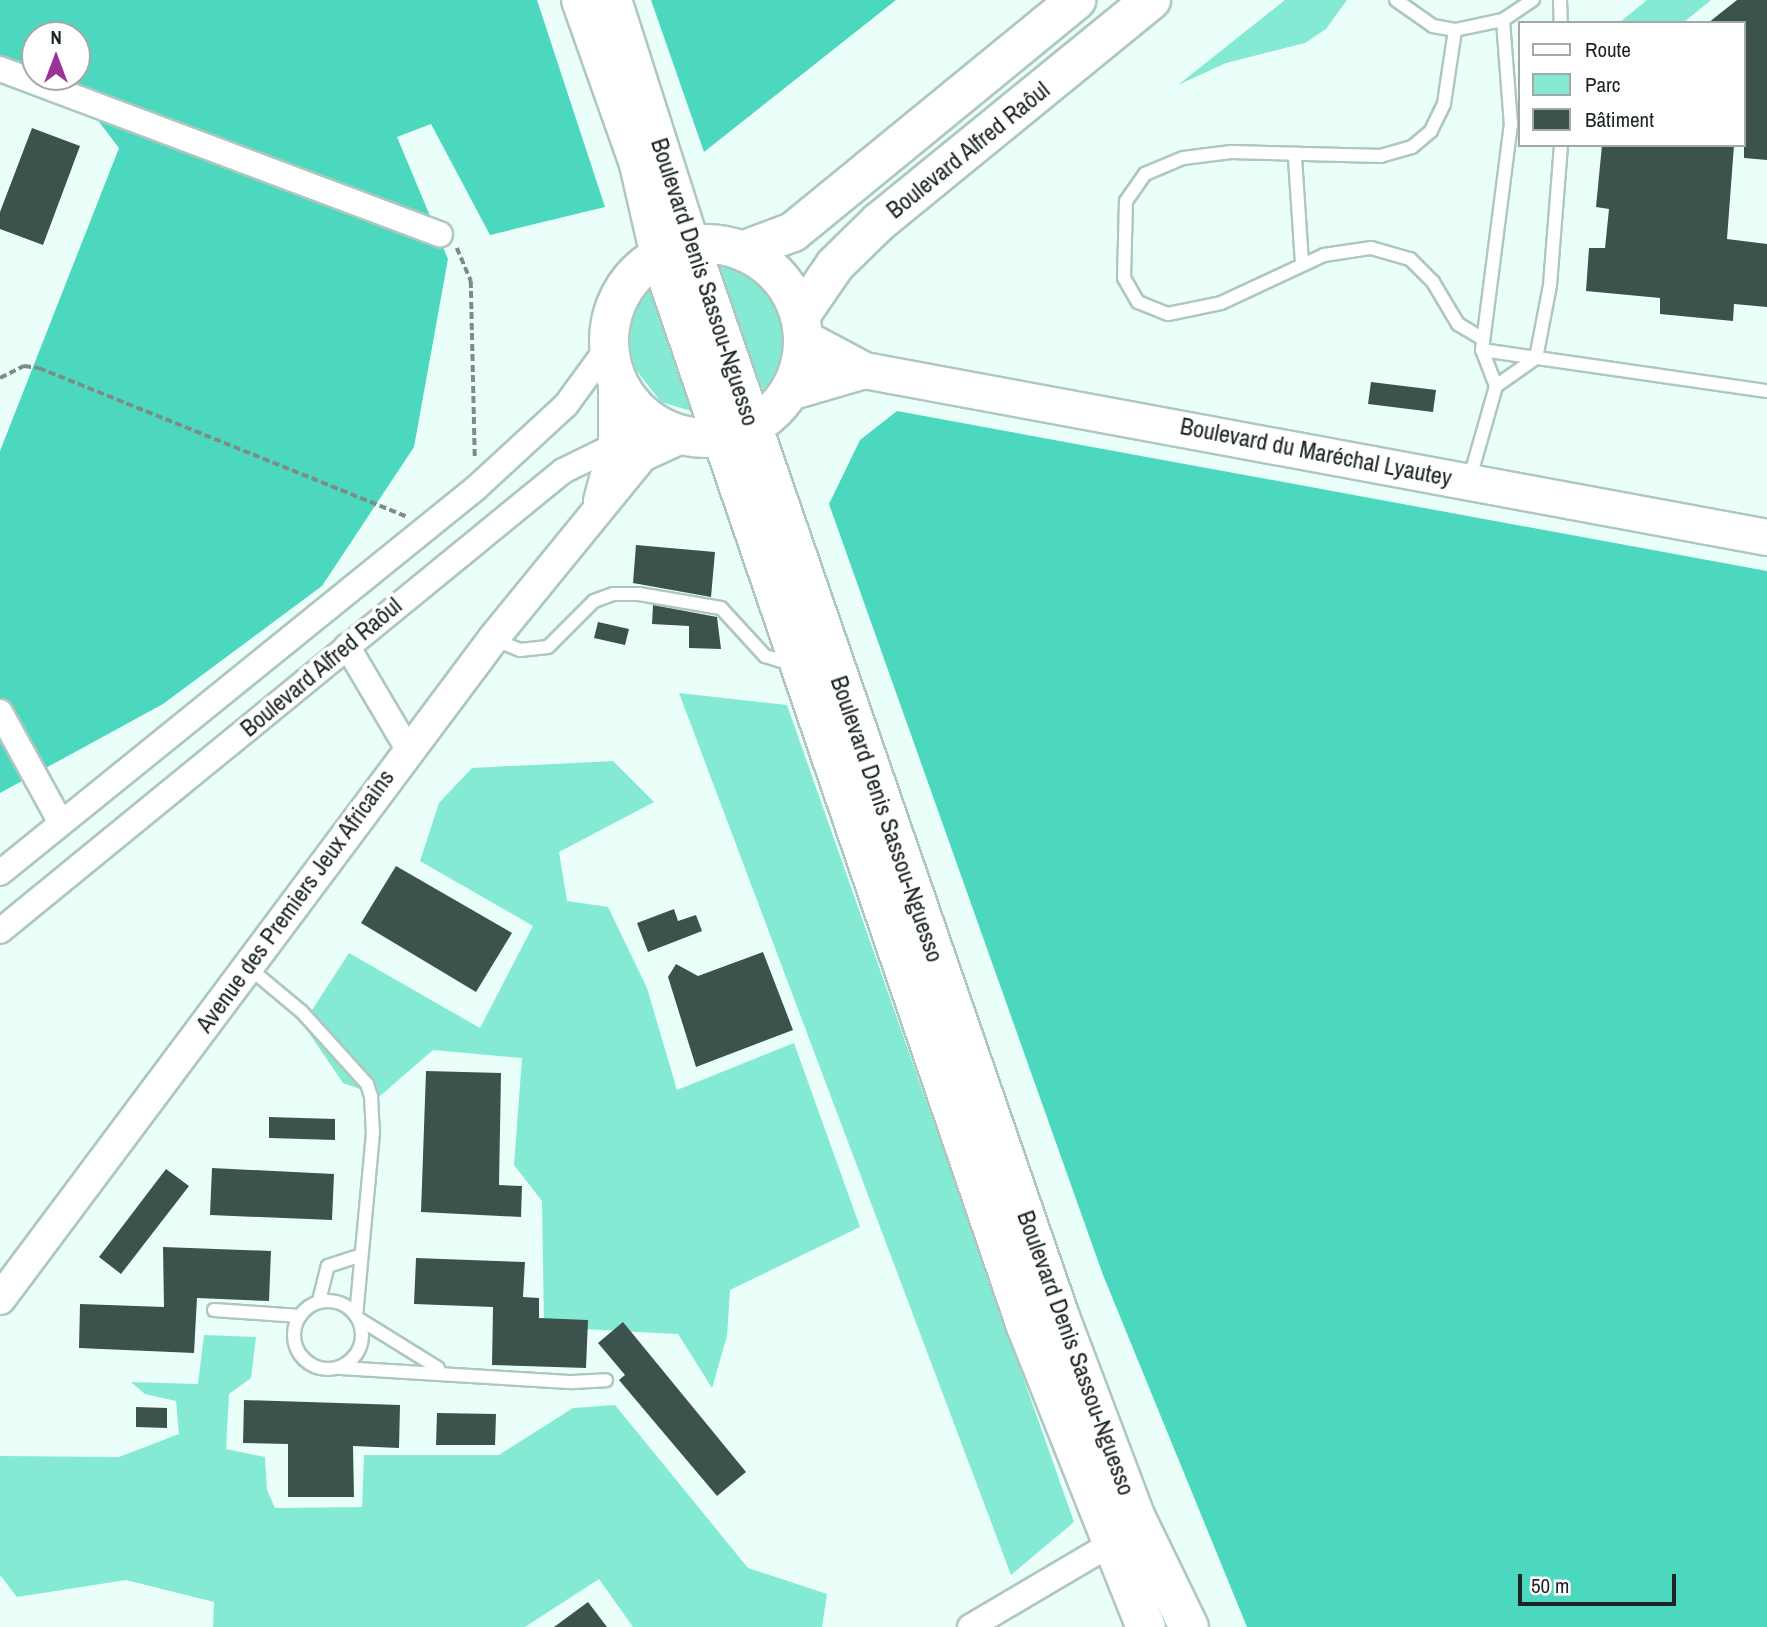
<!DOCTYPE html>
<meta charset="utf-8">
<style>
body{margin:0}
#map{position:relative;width:1767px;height:1627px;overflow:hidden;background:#eafff9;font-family:"Archivo Narrow",sans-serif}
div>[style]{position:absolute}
.green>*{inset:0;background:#85ead4}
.forest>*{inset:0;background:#4cd8be}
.building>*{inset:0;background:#3c534d}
.path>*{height:3.5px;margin-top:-1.75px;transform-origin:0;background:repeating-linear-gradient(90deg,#7c8c87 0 7px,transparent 0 10.5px)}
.roads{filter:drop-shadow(2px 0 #aec7c0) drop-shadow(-2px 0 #aec7c0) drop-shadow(0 2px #aec7c0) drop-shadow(0 -2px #aec7c0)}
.service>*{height:12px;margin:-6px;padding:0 6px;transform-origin:6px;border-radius:6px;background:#fff}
.service>.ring{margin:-6px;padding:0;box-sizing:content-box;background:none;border:12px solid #fff;border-radius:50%}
.minor>*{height:24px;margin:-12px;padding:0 12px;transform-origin:12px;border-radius:12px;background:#fff}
.tertiary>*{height:30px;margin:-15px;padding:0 15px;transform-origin:15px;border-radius:15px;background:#fff}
.secondary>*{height:35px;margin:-17.5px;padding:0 17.5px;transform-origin:17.5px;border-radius:17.5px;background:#fff}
.primary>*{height:38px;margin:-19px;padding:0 19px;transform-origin:19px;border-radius:19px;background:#fff}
.primary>.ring{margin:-19px;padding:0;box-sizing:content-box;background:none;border:38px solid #fff;border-radius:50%}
span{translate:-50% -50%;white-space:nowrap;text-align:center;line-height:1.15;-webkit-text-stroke:7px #fff;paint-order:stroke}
.street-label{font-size:24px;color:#1b2522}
.legend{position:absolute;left:1518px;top:21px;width:228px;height:126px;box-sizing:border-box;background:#fff;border:2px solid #a4a8a7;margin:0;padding:9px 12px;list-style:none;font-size:21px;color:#1b2522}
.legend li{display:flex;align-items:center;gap:14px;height:35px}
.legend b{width:35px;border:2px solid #a4a8a7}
.north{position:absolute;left:21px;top:21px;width:70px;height:70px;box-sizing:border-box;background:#fff;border:2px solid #a4a8a7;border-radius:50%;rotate:0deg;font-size:19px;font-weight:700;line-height:28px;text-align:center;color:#1b2522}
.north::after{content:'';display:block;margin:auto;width:24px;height:32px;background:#993398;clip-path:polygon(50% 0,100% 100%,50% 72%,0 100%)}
.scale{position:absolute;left:1518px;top:1574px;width:158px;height:32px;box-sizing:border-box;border:4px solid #1b2522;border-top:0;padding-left:9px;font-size:21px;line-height:24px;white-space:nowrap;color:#1b2522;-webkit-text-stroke:5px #fff;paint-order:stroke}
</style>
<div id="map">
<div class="green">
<i style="clip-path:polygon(1285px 0,1347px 0,1326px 29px,1305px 43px,1226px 63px,1178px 85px)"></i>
<i style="clip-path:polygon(1647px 0,1711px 0,1683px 23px,1619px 23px)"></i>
<i style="clip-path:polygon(730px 257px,776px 291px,788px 324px,783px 368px,763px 390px,712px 258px)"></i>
<i style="clip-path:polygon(651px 278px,698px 413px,661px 402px,629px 361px,626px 332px,631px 306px)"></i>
<i style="clip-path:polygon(679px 693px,787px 705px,1074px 1522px,1011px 1575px)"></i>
<i style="clip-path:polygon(613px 761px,654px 802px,559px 852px,567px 901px,608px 907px,647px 988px,677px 1090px,794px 1043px,860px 1227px,730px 1290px,727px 1336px,712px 1388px,678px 1334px,544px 1327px,542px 1201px,514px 1165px,522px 1058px,433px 1050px,380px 1096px,343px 1083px,303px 1024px,349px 953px,480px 1028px,533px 926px,420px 861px,439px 803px,472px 768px)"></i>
<i style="clip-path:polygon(204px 1335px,256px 1337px,251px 1378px,229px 1394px,226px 1449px,265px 1457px,267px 1490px,275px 1508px,362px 1507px,364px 1455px,499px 1455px,573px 1408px,615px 1405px,748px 1568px,827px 1594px,822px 1627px,633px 1627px,599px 1579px,525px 1627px,213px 1627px,214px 1602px,126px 1580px,17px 1597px,0 1575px,0 1456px,119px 1457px,179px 1434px,176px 1401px,145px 1394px,131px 1382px,198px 1384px)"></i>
</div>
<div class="forest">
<i style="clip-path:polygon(evenodd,0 0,537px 0,605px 207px,490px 235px,431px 124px,397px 137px,448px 259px,414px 447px,322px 586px,163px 704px,0 793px,0 451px,119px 148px,87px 106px,0 74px,0 0,35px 35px,77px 35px,77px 77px,35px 77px,35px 35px)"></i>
<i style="clip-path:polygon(651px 0,896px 0,704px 152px)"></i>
<i style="clip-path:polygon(897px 411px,1767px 571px,1767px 1627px,1247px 1627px,1103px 1275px,829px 504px,860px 440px)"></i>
</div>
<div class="building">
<i style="clip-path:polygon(1737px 0,1767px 0,1767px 160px,1744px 158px,1744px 23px,1708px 23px)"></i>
<i style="clip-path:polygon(32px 128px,80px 146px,43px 245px,0 229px,0 212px)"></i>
<i style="clip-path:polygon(1602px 145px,1734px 145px,1727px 239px,1767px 244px,1767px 307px,1734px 304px,1733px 321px,1660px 314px,1660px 298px,1586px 291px,1589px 248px,1605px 248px,1609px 209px,1596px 207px)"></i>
<i style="clip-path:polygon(1371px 382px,1436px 390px,1433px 412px,1368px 404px)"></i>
<i style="clip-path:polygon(636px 545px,715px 552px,711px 597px,633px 583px)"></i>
<i style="clip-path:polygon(653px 605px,717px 617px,721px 649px,689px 648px,689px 626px,652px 624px)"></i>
<i style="clip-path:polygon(598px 622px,629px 629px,625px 645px,594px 638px)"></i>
<i style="clip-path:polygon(396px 866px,512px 933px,476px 992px,361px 923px)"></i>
<i style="clip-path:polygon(674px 909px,678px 921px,696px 915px,702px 931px,648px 952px,637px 923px)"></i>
<i style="clip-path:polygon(763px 952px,793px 1030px,696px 1067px,668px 977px,676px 964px,698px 976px)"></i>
<i style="clip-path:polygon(426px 1071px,501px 1073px,499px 1185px,522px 1186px,521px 1217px,421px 1212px)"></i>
<i style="clip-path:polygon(269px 1117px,335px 1119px,335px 1140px,269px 1138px)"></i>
<i style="clip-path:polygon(212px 1168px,334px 1174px,332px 1220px,210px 1215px)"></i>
<i style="clip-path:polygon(166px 1169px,189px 1186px,121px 1274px,99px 1257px)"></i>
<i style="clip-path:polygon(163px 1247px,271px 1251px,269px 1301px,197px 1298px,194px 1353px,79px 1348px,80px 1304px,164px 1307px)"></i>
<i style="clip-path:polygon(416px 1258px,525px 1262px,523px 1297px,539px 1298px,539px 1318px,588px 1320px,586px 1368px,492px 1365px,493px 1307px,414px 1304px)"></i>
<i style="clip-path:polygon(623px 1322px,746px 1472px,717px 1496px,619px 1380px,625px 1375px,598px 1343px)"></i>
<i style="clip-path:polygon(244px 1400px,400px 1405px,399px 1448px,353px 1446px,354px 1497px,288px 1497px,288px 1444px,243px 1443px)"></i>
<i style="clip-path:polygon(136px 1407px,167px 1408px,167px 1428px,136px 1427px)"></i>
<i style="clip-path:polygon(437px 1413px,496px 1414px,495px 1445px,436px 1445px)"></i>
<i style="clip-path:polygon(588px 1602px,607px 1627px,554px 1627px)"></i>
</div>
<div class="path">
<i style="left:457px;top:248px;width:36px;rotate:67deg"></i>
<i style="left:471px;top:281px;width:177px;rotate:88.7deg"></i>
<i style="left:0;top:378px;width:27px;rotate:-27deg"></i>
<i style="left:24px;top:366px;width:15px;rotate:8deg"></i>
<i style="left:39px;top:368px;width:396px;rotate:22deg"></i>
</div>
<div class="roads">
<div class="service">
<i style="left:1396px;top:0;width:45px;rotate:35.1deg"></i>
<i style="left:1433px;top:26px;width:22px;rotate:10deg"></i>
<i style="left:1455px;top:30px;width:49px;rotate:-11.8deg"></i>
<i style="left:1503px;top:20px;width:36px;rotate:-34deg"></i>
<i style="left:1560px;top:0;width:23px;rotate:88deg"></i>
<i style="left:1455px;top:30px;width:75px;rotate:98.5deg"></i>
<i style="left:1444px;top:104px;width:30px;rotate:116deg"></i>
<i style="left:1431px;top:131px;width:25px;rotate:140deg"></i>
<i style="left:1412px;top:147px;width:32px;rotate:164deg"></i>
<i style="left:1381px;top:156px;width:150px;rotate:-178.5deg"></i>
<i style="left:1231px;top:152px;width:48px;rotate:172.9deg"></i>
<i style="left:1183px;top:158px;width:41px;rotate:157.2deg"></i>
<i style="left:1145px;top:174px;width:33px;rotate:125deg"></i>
<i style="left:1126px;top:201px;width:77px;rotate:91.5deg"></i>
<i style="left:1124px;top:278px;width:28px;rotate:60deg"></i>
<i style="left:1138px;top:302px;width:32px;rotate:22deg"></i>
<i style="left:1168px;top:314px;width:54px;rotate:-11.7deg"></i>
<i style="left:1221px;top:303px;width:114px;rotate:-25deg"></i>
<i style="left:1324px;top:255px;width:48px;rotate:-8.5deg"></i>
<i style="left:1371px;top:248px;width:41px;rotate:15.8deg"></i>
<i style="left:1410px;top:259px;width:33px;rotate:45deg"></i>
<i style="left:1433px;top:282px;width:49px;rotate:59.2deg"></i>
<i style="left:1458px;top:324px;width:29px;rotate:31deg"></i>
<i style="left:1295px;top:158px;width:106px;rotate:86.2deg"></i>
<i style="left:1482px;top:350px;width:288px;rotate:8.2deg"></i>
<i style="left:1496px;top:386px;width:49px;rotate:-35deg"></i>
<i style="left:1536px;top:358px;width:74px;rotate:-79.1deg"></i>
<i style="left:1550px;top:285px;width:140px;rotate:-85.5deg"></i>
<i style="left:1469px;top:481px;width:99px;rotate:-74.1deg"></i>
<i style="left:1496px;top:386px;width:39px;rotate:-111deg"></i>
<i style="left:1482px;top:350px;width:227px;rotate:-82.7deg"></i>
<i style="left:1511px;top:125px;width:105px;rotate:-94.4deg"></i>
<i style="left:493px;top:639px;width:29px;rotate:22deg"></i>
<i style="left:520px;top:650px;width:28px;rotate:-6deg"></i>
<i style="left:548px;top:647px;width:65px;rotate:-45deg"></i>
<i style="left:594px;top:601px;width:20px;rotate:-20deg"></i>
<i style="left:613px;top:594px;width:26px"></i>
<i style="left:639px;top:594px;width:83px;rotate:9.7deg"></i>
<i style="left:721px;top:608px;width:65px;rotate:47.5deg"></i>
<i style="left:765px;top:656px;width:27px;rotate:17deg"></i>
<i style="left:248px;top:967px;width:70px;rotate:39.8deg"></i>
<i style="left:302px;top:1012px;width:97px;rotate:47.9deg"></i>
<i style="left:367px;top:1084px;width:13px;rotate:72deg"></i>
<i style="left:371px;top:1096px;width:37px;rotate:87deg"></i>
<i style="left:373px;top:1133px;width:183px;rotate:95.3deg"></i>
<i class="ring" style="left:294px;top:1301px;width:56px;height:56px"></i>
<i style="left:319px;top:1301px;width:36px;rotate:-76deg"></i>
<i style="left:328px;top:1266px;width:33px;rotate:-18deg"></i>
<i style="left:214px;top:1310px;width:86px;rotate:4deg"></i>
<i style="left:359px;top:1319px;width:93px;rotate:31.8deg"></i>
<i style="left:341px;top:1368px;width:232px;rotate:3.5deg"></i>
<i style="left:573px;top:1382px;width:33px;rotate:-3deg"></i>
</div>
<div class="minor">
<i style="left:0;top:69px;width:470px;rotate:20.6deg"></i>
<i style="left:347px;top:646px;width:120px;rotate:59.4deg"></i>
<i style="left:0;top:712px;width:124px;rotate:61.2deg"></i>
<i style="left:0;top:873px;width:612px;rotate:-38.97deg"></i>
<i style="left:476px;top:488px;width:122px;rotate:-42.7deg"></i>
<i style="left:566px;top:405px;width:73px;rotate:-53.9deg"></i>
<i style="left:0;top:931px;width:727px;rotate:-39.25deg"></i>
<i style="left:563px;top:471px;width:105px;rotate:-26.1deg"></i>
<i style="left:970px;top:1627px;width:161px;rotate:-30.5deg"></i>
</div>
<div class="tertiary">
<i style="left:599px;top:501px;width:58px;rotate:-75deg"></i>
<i style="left:614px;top:445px;width:74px;rotate:-90deg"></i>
<i style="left:0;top:1299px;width:824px;rotate:-53.24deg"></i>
<i style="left:493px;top:639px;width:236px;rotate:-50.8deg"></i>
<i style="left:642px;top:456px;width:48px;rotate:-24.4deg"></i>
</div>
<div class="secondary">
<i style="left:804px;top:338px;width:68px;rotate:28.1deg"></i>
<i style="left:864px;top:370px;width:918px;rotate:10.48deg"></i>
<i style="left:789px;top:392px;width:78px;rotate:-16.3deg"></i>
</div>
<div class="primary">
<i style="left:581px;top:0;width:174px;rotate:70.5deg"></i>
<i style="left:639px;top:164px;width:94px;rotate:77.1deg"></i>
<i style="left:660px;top:256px;width:1131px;rotate:71.12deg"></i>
<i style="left:1026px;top:1326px;width:324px;rotate:68.3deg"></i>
<i style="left:612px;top:0;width:257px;rotate:72.3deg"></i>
<i style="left:690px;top:245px;width:1134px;rotate:70.96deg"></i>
<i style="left:1060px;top:1317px;width:215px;rotate:69.3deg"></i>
<i style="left:1136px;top:1518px;width:121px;rotate:64.1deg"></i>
<i class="ring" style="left:609px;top:244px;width:156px;height:156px"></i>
<i style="left:742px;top:251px;width:54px;rotate:-20.4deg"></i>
<i style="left:793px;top:232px;width:366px;rotate:-39.3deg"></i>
<i style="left:800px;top:316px;width:62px;rotate:-55.5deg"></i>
<i style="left:835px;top:265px;width:62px;rotate:-44.3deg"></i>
<i style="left:879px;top:222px;width:351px;rotate:-39.2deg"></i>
</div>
</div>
<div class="street-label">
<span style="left:968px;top:150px;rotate:-39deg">Boulevard Alfred Raôul</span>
<span style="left:705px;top:282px;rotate:72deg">Boulevard Denis Sassou-Nguesso</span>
<span style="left:1316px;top:452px;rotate:11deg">Boulevard du Maréchal Lyautey</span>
<span style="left:321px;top:667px;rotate:-40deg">Boulevard Alfred Raôul</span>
<span style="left:887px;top:819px;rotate:71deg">Boulevard Denis Sassou-Nguesso</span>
<span style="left:295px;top:901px;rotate:-54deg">Avenue des Premiers Jeux Africains</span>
<span style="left:1076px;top:1353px;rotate:70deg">Boulevard Denis Sassou-Nguesso</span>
</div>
<ul class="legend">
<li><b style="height:9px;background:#fff"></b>Route</li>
<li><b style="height:19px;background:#85ead4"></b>Parc</li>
<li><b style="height:19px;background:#3c534d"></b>Bâtiment</li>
</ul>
<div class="north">N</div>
<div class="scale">50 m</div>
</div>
